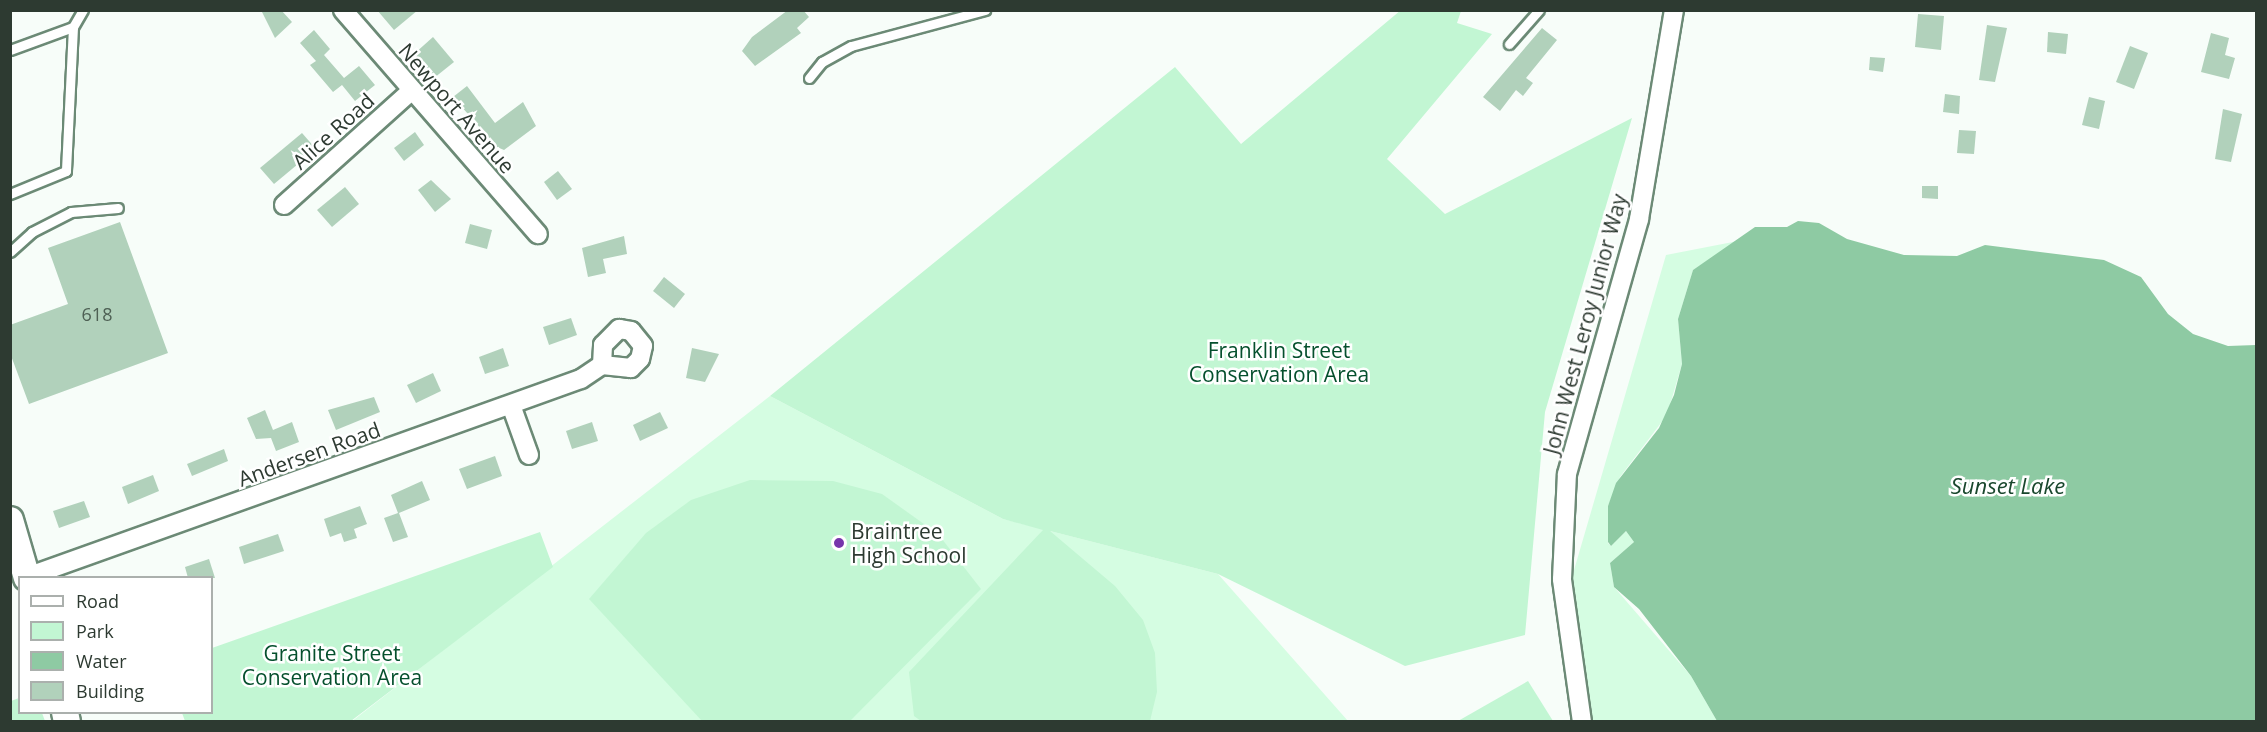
<!DOCTYPE html>
<style>
body{margin:0}
#map{position:relative;width:2267px;height:732px;overflow:hidden;background:#f7fdf9;font-family:"Open Sans",sans-serif}
div>[style]{position:absolute}
.built>*{inset:0;background:#d5fde2}
.green>*{inset:0;background:#c2f6d3}
.water>*{inset:0;background:#8ecaa3}
.building>*{inset:0;background:#b1d1bb}
.roads{filter:drop-shadow(2px 0 #6c8a76) drop-shadow(-2px 0 #6c8a76) drop-shadow(0 2px #6c8a76) drop-shadow(0 -2px #6c8a76)}
.lane>*{height:9px;margin:-4.5px;padding:0 4.5px;transform-origin:4.5px;border-radius:4.5px;background:#fff}
.street>*{height:18px;margin:-9px;padding:0 9px;transform-origin:9px;border-radius:9px;background:#fff}
.secondary>*{height:26px;margin:-13px;padding:0 13px;transform-origin:13px;border-radius:13px;background:#fff}
.dots>*{width:16px;height:16px;translate:-50% -50%;box-sizing:border-box;border:3px solid #fff;border-radius:50%}
span{translate:-50% -50%;white-space:nowrap;text-align:center;line-height:1.15;-webkit-text-stroke:5px #fff;paint-order:stroke}
.number-label{font-size:18px;color:#4e6054}
.number-label span{-webkit-text-stroke-width:0}
.street-label{font-size:21px;color:#2d3a31}
.park-label{font-size:21px;color:#05502d}
.poi-label{font-size:21px;color:#2d3a31}
.left{translate:0 -50%;text-align:left}
.water-label{font-size:22px;color:#19472d;font-style:italic}
.frame{position:absolute;inset:0;border:12px solid #2d3a31;pointer-events:none}
.legend{position:absolute;left:18px;top:576px;width:195px;height:138px;box-sizing:border-box;background:#fff;border:2px solid #abb0ad;margin:0;padding:8px 10px;list-style:none;font-size:18px;color:#2d3a31}
.legend li{display:flex;align-items:center;gap:12px;height:30px}
.legend b{width:30px;border:2px solid #abb0ad}
</style>
<div id="map">
<div class="built">
<i style="clip-path:polygon(1738px 241px,1693px 270px,1678px 319px,1682px 364px,1667px 415px,1620px 477px,1608px 506px,1608px 543px,1611px 546px,1626px 531px,1634px 542px,1610px 563px,1614px 587px,1691px 676px,1717px 721px,1571px 722px,1572px 577px,1666px 255px)"></i>
<i style="clip-path:polygon(770px 396px,1003px 519px,1218px 574px,1348px 721px,351px 722px)"></i>
</div>
<div class="green">
<i style="clip-path:polygon(1401px 10px,1461px 11px,1457px 23px,1492px 34px,1387px 159px,1445px 214px,1632px 118px,1545px 412px,1525px 635px,1405px 666px,1218px 574px,1050px 531px,1115px 586px,1143px 620px,1155px 653px,1157px 692px,1150px 721px,921px 721px,914px 716px,909px 672px,1043px 530px,1003px 519px,770px 396px,1175px 67px,1241px 144px)"></i>
<i style="clip-path:polygon(750px 480px,833px 481px,882px 494px,938px 534px,981px 589px,850px 721px,702px 721px,589px 599px,646px 533px,691px 500px)"></i>
<i style="clip-path:polygon(540px 532px,553px 567px,351px 721px,185px 721px,182px 713px,212px 712px,212px 648px)"></i>
<i style="clip-path:polygon(1528px 681px,1553px 721px,1458px 721px)"></i>
<i style="clip-path:polygon(19px 698px,20px 712px,42px 713px,45px 721px,11px 721px,11px 701px)"></i>
</div>
<div class="water">
<i style="clip-path:polygon(1798px 221px,1819px 223px,1847px 239px,1904px 255px,1957px 256px,1985px 245px,2104px 260px,2141px 277px,2168px 314px,2193px 334px,2228px 346px,2256px 345px,2256px 721px,1717px 721px,1691px 676px,1639px 609px,1614px 587px,1610px 563px,1634px 542px,1626px 531px,1611px 546px,1608px 542px,1608px 506px,1616px 483px,1659px 428px,1674px 395px,1682px 364px,1678px 319px,1693px 270px,1755px 227px,1787px 227px)"></i>
</div>
<div class="building">
<i style="clip-path:polygon(261px 10px,281px 10px,292px 22px,275px 38px)"></i>
<i style="clip-path:polygon(377px 10px,418px 10px,394px 30px)"></i>
<i style="clip-path:polygon(788px 10px,803px 10px,809px 17px,797px 28px,801px 33px,755px 66px,742px 51px,752px 37px)"></i>
<i style="clip-path:polygon(1918px 14px,1944px 16px,1941px 50px,1915px 47px)"></i>
<i style="clip-path:polygon(1987px 25px,2007px 28px,1995px 82px,1979px 80px)"></i>
<i style="clip-path:polygon(1542px 28px,1557px 40px,1526px 78px,1533px 83px,1523px 96px,1516px 90px,1500px 111px,1483px 97px)"></i>
<i style="clip-path:polygon(314px 30px,330px 49px,324px 55px,344px 78px,359px 66px,375px 85px,355px 101px,342px 85px,333px 92px,310px 65px,316px 61px,300px 43px)"></i>
<i style="clip-path:polygon(2048px 32px,2068px 34px,2066px 54px,2047px 52px)"></i>
<i style="clip-path:polygon(2211px 33px,2229px 38px,2225px 55px,2235px 58px,2229px 79px,2201px 72px)"></i>
<i style="clip-path:polygon(433px 37px,454px 62px,434px 78px,414px 54px)"></i>
<i style="clip-path:polygon(2130px 46px,2148px 53px,2134px 89px,2116px 82px)"></i>
<i style="clip-path:polygon(1870px 57px,1885px 58px,1883px 72px,1869px 70px)"></i>
<i style="clip-path:polygon(467px 86px,495px 123px,523px 102px,536px 126px,504px 150px,497px 147px,453px 97px)"></i>
<i style="clip-path:polygon(1945px 94px,1960px 96px,1959px 114px,1943px 112px)"></i>
<i style="clip-path:polygon(2089px 97px,2105px 101px,2099px 129px,2082px 125px)"></i>
<i style="clip-path:polygon(2223px 109px,2242px 114px,2231px 162px,2215px 159px)"></i>
<i style="clip-path:polygon(1959px 130px,1976px 131px,1974px 154px,1957px 153px)"></i>
<i style="clip-path:polygon(415px 132px,424px 145px,404px 161px,394px 148px)"></i>
<i style="clip-path:polygon(302px 133px,316px 149px,274px 184px,260px 168px)"></i>
<i style="clip-path:polygon(558px 171px,572px 189px,557px 200px,544px 182px)"></i>
<i style="clip-path:polygon(431px 180px,451px 199px,435px 212px,418px 190px)"></i>
<i style="clip-path:polygon(1922px 186px,1938px 186px,1938px 199px,1922px 198px)"></i>
<i style="clip-path:polygon(345px 187px,359px 204px,332px 227px,317px 210px)"></i>
<i style="clip-path:polygon(120px 222px,168px 353px,29px 404px,10px 353px,10px 325px,68px 304px,48px 248px)"></i>
<i style="clip-path:polygon(470px 224px,492px 230px,487px 249px,465px 243px)"></i>
<i style="clip-path:polygon(624px 236px,627px 254px,603px 259px,606px 273px,588px 277px,582px 248px)"></i>
<i style="clip-path:polygon(664px 277px,685px 294px,674px 308px,653px 291px)"></i>
<i style="clip-path:polygon(571px 318px,577px 335px,549px 345px,543px 327px)"></i>
<i style="clip-path:polygon(503px 348px,509px 366px,485px 374px,479px 357px)"></i>
<i style="clip-path:polygon(692px 348px,719px 354px,705px 382px,686px 378px)"></i>
<i style="clip-path:polygon(433px 373px,441px 391px,416px 403px,407px 385px)"></i>
<i style="clip-path:polygon(374px 397px,380px 412px,336px 430px,328px 410px)"></i>
<i style="clip-path:polygon(265px 410px,273px 430px,292px 422px,299px 442px,276px 451px,271px 438px,256px 439px,247px 418px)"></i>
<i style="clip-path:polygon(660px 412px,668px 428px,640px 441px,633px 425px)"></i>
<i style="clip-path:polygon(592px 422px,598px 441px,572px 449px,566px 431px)"></i>
<i style="clip-path:polygon(224px 449px,228px 461px,192px 476px,187px 464px)"></i>
<i style="clip-path:polygon(495px 456px,502px 476px,467px 489px,459px 469px)"></i>
<i style="clip-path:polygon(153px 475px,159px 491px,128px 504px,122px 487px)"></i>
<i style="clip-path:polygon(422px 481px,430px 500px,399px 513px,408px 537px,393px 542px,384px 518px,398px 513px,391px 495px)"></i>
<i style="clip-path:polygon(84px 501px,90px 517px,59px 528px,53px 511px)"></i>
<i style="clip-path:polygon(360px 506px,367px 524px,354px 529px,357px 538px,344px 542px,341px 533px,330px 537px,324px 519px)"></i>
<i style="clip-path:polygon(278px 534px,284px 551px,244px 564px,239px 547px)"></i>
<i style="clip-path:polygon(209px 559px,215px 578px,188px 578px,185px 567px)"></i>
</div>
<div class="roads">
<div class="lane">
<i style="left:73px;top:27px;width:20px;rotate:-60deg"></i>
<i style="left:1509px;top:44px;width:45px;rotate:-48.6deg"></i>
<i style="left:10px;top:50px;width:67px;rotate:-20.1deg"></i>
<i style="left:73px;top:27px;width:144px;rotate:92.8deg"></i>
<i style="left:66px;top:171px;width:61px;rotate:157.7deg"></i>
<i style="left:809px;top:78px;width:21px;rotate:-51deg"></i>
<i style="left:822px;top:62px;width:33px;rotate:-29deg"></i>
<i style="left:851px;top:46px;width:139px;rotate:-15deg"></i>
<i style="left:10px;top:252px;width:30px;rotate:-42deg"></i>
<i style="left:32px;top:232px;width:44px;rotate:-27.1deg"></i>
<i style="left:71px;top:212px;width:47px;rotate:-4.9deg"></i>
</div>
<div class="street">
<i style="left:343px;top:10px;width:297px;rotate:49deg"></i>
<i style="left:284px;top:205px;width:172px;rotate:-41.9deg"></i>
<i style="left:619px;top:329px;width:12px;rotate:9deg"></i>
<i style="left:631px;top:331px;width:19px;rotate:51deg"></i>
<i style="left:643px;top:346px;width:13px;rotate:103deg"></i>
<i style="left:640px;top:359px;width:13px;rotate:135deg"></i>
<i style="left:631px;top:368px;width:29px;rotate:-174deg"></i>
<i style="left:602px;top:365px;width:20px;rotate:-87deg"></i>
<i style="left:603px;top:345px;width:23px;rotate:-45deg"></i>
<i style="left:511px;top:405px;width:53px;rotate:70.2deg"></i>
<i style="left:27px;top:577px;width:588px;rotate:-19.67deg"></i>
<i style="left:581px;top:379px;width:25px;rotate:-34deg"></i>
<i style="left:1582px;top:722px;width:144px;rotate:-98deg"></i>
<i style="left:1562px;top:579px;width:105px;rotate:-87.3deg"></i>
<i style="left:1567px;top:474px;width:265px;rotate:-74.2deg"></i>
<i style="left:1639px;top:219px;width:212px;rotate:-80.5deg"></i>
</div>
<div class="secondary">
<i style="left:10px;top:520px;width:60px;rotate:73.7deg"></i>
<i style="left:65px;top:712px;width:10px;rotate:79deg"></i>
</div>
</div>
<div class="dots">
<i style="left:839px;top:543px;background:#7636ab"></i>
</div>
<div class="number-label">
<span style="left:97px;top:314px">618</span>
</div>
<div class="street-label">
<span style="left:457px;top:108px;rotate:49deg">Newport Avenue</span>
<span style="left:333px;top:131px;rotate:-42deg">Alice Road</span>
<span style="left:1585px;top:324px;rotate:-75deg">John West Leroy Junior Way</span>
<span style="left:309px;top:454px;rotate:-20deg">Andersen Road</span>
</div>
<div class="park-label">
<span style="left:1279px;top:362px">Franklin Street<br>Conservation Area</span>
<span style="left:332px;top:665px">Granite Street<br>Conservation Area</span>
</div>
<div class="poi-label">
<span class="left" style="left:851px;top:543px">Braintree<br>High School</span>
</div>
<div class="water-label">
<span style="left:2008px;top:486px">Sunset Lake</span>
</div>
<div class="frame"></div>
<ul class="legend">
<li><b style="height:8px;background:#fff"></b>Road</li>
<li><b style="height:16px;background:#c2f6d3"></b>Park</li>
<li><b style="height:16px;background:#8ecaa3"></b>Water</li>
<li><b style="height:16px;background:#b1d1bb"></b>Building</li>
</ul>
</div>
